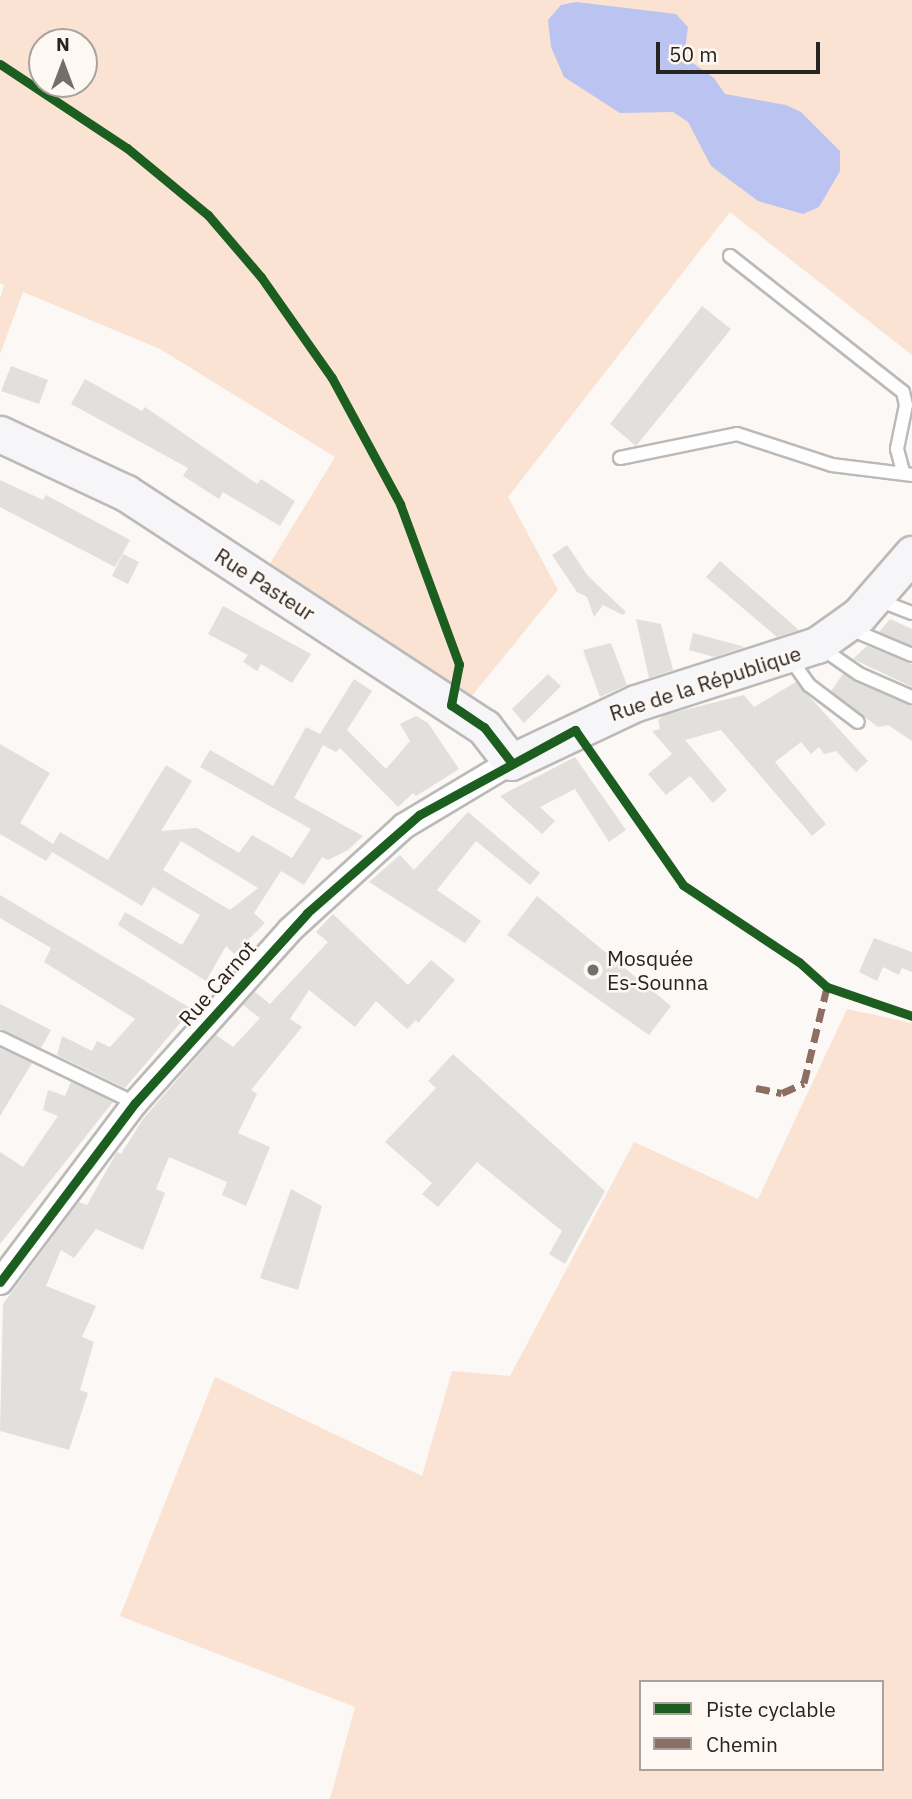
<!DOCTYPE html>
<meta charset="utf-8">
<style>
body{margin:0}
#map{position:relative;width:912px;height:1799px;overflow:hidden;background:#fbf8f5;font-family:"IBM Plex Sans",sans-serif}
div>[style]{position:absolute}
.green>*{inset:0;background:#fae3d3}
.water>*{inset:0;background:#bbc3f0}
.building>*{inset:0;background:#e2e0dd}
.roads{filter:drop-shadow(2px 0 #bcbab8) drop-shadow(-2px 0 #bcbab8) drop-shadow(0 2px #bcbab8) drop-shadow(0 -2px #bcbab8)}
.lane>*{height:12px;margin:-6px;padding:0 6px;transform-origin:6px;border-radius:6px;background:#fefefe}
.street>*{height:24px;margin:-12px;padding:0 12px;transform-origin:12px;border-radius:12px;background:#fefefe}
.secondary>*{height:35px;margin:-17.5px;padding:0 17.5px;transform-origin:17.5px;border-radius:17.5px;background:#f6f6f8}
.quiet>*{height:7px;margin-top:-3.5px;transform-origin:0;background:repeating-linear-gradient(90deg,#8d6e63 0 14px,transparent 0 21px)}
.cycleway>*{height:9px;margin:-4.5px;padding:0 4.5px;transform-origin:4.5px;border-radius:4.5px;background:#1b5e20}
.dots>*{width:19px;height:19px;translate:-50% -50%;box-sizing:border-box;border:4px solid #fef7f2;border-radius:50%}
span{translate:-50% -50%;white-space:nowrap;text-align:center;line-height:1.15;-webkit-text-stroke:5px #fef7f2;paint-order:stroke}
.street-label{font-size:21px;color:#272422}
.poi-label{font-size:21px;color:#272422}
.left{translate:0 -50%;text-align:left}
.legend{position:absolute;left:639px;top:1680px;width:245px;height:91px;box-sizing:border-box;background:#fef7f2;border:2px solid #a8a39f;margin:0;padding:9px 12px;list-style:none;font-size:21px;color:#272422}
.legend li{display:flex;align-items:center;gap:14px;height:35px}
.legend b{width:35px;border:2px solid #a8a39f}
.north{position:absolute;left:28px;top:28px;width:70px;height:70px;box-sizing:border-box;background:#fef7f2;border:2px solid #a8a39f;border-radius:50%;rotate:0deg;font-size:19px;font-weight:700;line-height:28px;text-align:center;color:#272422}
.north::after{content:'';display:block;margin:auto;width:24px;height:32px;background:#716e6c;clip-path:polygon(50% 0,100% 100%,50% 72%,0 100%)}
.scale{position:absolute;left:656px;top:42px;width:164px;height:32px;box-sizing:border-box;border:4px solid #272422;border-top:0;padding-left:9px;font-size:21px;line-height:24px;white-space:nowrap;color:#272422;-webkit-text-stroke:5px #fef7f2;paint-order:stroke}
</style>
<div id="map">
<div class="green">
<i style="clip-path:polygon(evenodd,0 0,912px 0,912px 355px,730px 212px,508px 497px,558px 590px,471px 697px,266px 570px,335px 457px,160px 349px,23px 292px,0 354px,0 298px,4px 285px,0 283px,0 0,42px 42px,84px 42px,84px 84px,42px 84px,42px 42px)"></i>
<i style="clip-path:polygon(evenodd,847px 1009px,912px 1023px,912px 1799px,330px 1799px,355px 1707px,120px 1616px,215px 1377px,422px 1476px,452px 1371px,510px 1376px,634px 1142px,758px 1199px,847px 1009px,641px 1682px,882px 1682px,882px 1769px,641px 1769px,641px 1682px)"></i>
</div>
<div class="water">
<i style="clip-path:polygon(576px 2px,676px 14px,688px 27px,684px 57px,714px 78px,725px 94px,786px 105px,801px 112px,840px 151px,840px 171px,819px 207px,803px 214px,758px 201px,711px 166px,688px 122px,673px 112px,620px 113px,564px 77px,551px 47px,548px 20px,561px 5px)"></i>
</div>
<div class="building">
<i style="clip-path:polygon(702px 306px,731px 329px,636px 446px,610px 424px)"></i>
<i style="clip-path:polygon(11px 366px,48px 380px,39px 404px,1px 391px)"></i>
<i style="clip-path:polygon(85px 379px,142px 411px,145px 407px,257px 484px,261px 479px,295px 501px,280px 526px,223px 492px,219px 499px,183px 476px,188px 468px,71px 404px)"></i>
<i style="clip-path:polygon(0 480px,43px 500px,46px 495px,130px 540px,115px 567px,0 507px)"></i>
<i style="clip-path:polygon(567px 545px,588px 576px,626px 612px,623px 615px,603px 605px,594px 617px,587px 597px,577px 592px,552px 555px)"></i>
<i style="clip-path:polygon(123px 554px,139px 562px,128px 584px,112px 576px)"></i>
<i style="clip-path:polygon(720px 561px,799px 630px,777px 637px,706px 577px)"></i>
<i style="clip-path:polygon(223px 606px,311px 654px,292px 683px,261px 664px,257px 671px,243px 662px,248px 655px,208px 634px)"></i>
<i style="clip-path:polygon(636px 619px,661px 624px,673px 670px,649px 678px)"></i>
<i style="clip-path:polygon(890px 619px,912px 629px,912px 646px,879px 632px)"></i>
<i style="clip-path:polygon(693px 633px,708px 637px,745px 647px,714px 657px,689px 650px)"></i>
<i style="clip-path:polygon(611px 643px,627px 685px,600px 697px,583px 650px)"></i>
<i style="clip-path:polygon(867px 646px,912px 664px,912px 687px,853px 659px)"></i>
<i style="clip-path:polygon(548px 674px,561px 686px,524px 723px,512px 709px)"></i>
<i style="clip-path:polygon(843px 674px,912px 706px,912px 741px,888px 725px,878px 727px,831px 691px)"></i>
<i style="clip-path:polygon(evenodd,354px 679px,372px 691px,347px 730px,386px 769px,410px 741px,400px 724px,416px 716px,428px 723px,459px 769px,416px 796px,413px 793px,398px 807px,340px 748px,336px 752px,323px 745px,294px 798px,363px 836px,348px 850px,328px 860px,322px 857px,304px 885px,281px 871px,254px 913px,265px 923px,234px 954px,226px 946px,206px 981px,118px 925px,125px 912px,182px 945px,200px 915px,153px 887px,142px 906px,52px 852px,46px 861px,0 834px,0 744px,50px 773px,20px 823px,53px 844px,60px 832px,108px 860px,166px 765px,192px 781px,161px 831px,197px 828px,239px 853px,252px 835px,292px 858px,311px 829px,200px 767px,210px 750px,273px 786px,306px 727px,320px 734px,354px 679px,181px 841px,258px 888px,230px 910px,163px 870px,181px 841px)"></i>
<i style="clip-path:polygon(796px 682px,868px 761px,856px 772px,836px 751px,824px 754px,819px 747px,811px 754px,801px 742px,775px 762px,826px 824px,812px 836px,721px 730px,685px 740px,727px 790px,713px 803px,690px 776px,666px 795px,648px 774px,672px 754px,652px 731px,660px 729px,658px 720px,664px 715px,744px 695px,754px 707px)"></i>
<i style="clip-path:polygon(575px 757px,626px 830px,609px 842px,575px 789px,540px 807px,555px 821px,542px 834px,500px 796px)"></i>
<i style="clip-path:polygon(468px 812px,540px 873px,530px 885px,476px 841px,437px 890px,481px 921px,465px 943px,369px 882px,400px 855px,414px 870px)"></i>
<i style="clip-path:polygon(0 895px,192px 1009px,125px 1088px,57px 1055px,62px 1036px,92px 1051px,97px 1041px,110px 1047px,135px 1019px,44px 962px,51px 948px,0 918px)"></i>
<i style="clip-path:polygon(537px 896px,671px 1006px,649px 1035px,507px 935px)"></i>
<i style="clip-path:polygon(333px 914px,408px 985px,431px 960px,455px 980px,418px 1023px,416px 1020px,407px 1029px,376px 1001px,355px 1027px,309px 990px,290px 1019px,302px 1027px,251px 1090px,257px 1094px,238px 1133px,270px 1147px,246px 1206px,222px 1195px,227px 1182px,169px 1157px,156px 1189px,165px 1193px,143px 1250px,96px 1229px,74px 1258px,61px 1250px,46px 1286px,96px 1306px,82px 1337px,94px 1342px,80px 1390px,88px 1393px,69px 1450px,0 1431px,3px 1304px,79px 1202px,87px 1205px,117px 1152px,121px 1154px,143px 1119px,216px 1035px,233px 1047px,260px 1018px,243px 1005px,251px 996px,255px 992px,270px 1004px,328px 942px,316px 932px)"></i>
<i style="clip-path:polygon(874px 938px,912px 952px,912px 972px,902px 968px,899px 975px,883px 967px,877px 981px,859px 972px)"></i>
<i style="clip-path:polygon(0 1004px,51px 1030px,41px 1048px,0 1029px)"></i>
<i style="clip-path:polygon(0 1048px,32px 1063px,0 1116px)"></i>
<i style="clip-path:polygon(453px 1054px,605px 1191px,565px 1264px,549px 1254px,562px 1231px,477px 1162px,438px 1207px,422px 1194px,432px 1183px,385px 1142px,436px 1088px,428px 1081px)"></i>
<i style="clip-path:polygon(71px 1082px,113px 1102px,0 1244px,0 1152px,23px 1167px,58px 1116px,43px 1110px,48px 1090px,65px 1096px)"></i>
<i style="clip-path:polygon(291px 1189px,322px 1206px,298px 1290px,260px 1278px)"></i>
</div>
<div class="roads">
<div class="lane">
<i style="left:730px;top:256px;width:220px;rotate:38.2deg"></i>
<i style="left:903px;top:392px;width:13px;rotate:77deg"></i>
<i style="left:906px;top:405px;width:45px;rotate:101.6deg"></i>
<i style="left:897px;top:449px;width:23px;rotate:75deg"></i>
<i style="left:620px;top:458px;width:119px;rotate:-11.6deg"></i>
<i style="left:737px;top:434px;width:100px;rotate:18.1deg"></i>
<i style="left:832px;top:465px;width:81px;rotate:7.1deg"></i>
<i style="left:878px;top:600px;width:36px;rotate:21deg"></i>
<i style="left:848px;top:628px;width:69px;rotate:22.9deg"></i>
<i style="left:820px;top:647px;width:47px;rotate:34.7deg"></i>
<i style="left:859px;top:674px;width:58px;rotate:23.5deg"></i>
<i style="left:790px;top:658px;width:33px;rotate:55deg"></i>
<i style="left:809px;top:685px;width:61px;rotate:37.1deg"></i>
<i style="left:0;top:1038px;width:150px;rotate:25.7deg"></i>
</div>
<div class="street">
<i style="left:0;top:1282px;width:224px;rotate:-53deg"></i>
<i style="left:135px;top:1103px;width:232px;rotate:-48.1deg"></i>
<i style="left:290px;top:930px;width:154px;rotate:-42.4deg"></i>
<i style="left:404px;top:826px;width:125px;rotate:-30.9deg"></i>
</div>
<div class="secondary">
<i style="left:0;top:434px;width:139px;rotate:25.1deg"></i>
<i style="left:126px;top:493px;width:428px;rotate:33.2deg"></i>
<i style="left:484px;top:727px;width:44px;rotate:52.4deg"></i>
<i style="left:511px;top:762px;width:138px;rotate:-25.3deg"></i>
<i style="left:636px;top:703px;width:190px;rotate:-17.8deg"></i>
<i style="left:817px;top:645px;width:52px;rotate:-35.5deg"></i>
<i style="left:859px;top:615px;width:81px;rotate:-49deg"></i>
</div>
</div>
<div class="quiet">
<i style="left:756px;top:1088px;width:26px;rotate:11deg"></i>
<i style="left:782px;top:1093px;width:24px;rotate:-24deg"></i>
<i style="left:804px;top:1083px;width:99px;rotate:-76.5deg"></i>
</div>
<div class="cycleway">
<i style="left:0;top:64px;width:152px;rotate:33.5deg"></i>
<i style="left:127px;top:148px;width:105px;rotate:39.6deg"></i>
<i style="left:208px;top:215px;width:82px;rotate:49.5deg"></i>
<i style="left:261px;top:277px;width:123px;rotate:54.9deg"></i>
<i style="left:332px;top:378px;width:143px;rotate:61.6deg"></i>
<i style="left:400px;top:504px;width:171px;rotate:69.8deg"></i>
<i style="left:459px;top:664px;width:42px;rotate:101deg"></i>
<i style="left:451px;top:705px;width:40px;rotate:34deg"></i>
<i style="left:484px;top:727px;width:44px;rotate:52.4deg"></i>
<i style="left:0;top:1282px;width:224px;rotate:-53deg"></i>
<i style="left:135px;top:1103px;width:256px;rotate:-47.8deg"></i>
<i style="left:307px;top:913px;width:149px;rotate:-41.2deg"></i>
<i style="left:419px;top:815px;width:178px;rotate:-28.6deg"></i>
<i style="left:575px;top:730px;width:189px;rotate:55.1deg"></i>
<i style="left:683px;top:885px;width:139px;rotate:33.6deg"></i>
<i style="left:799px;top:962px;width:38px;rotate:42deg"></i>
<i style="left:827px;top:987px;width:90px;rotate:18.8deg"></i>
</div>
<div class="dots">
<i style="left:593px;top:970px;background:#716e6c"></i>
</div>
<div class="street-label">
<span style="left:265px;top:584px;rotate:33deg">Rue Pasteur</span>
<span style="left:705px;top:683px;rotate:-18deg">Rue de la République</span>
<span style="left:217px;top:983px;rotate:-49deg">Rue Carnot</span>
</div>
<div class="poi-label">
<span class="left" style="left:607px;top:970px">Mosquée<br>Es-Sounna</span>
</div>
<ul class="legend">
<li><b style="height:9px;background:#1b5e20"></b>Piste cyclable</li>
<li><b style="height:9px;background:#8d6e63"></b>Chemin</li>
</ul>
<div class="north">N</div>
<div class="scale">50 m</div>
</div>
